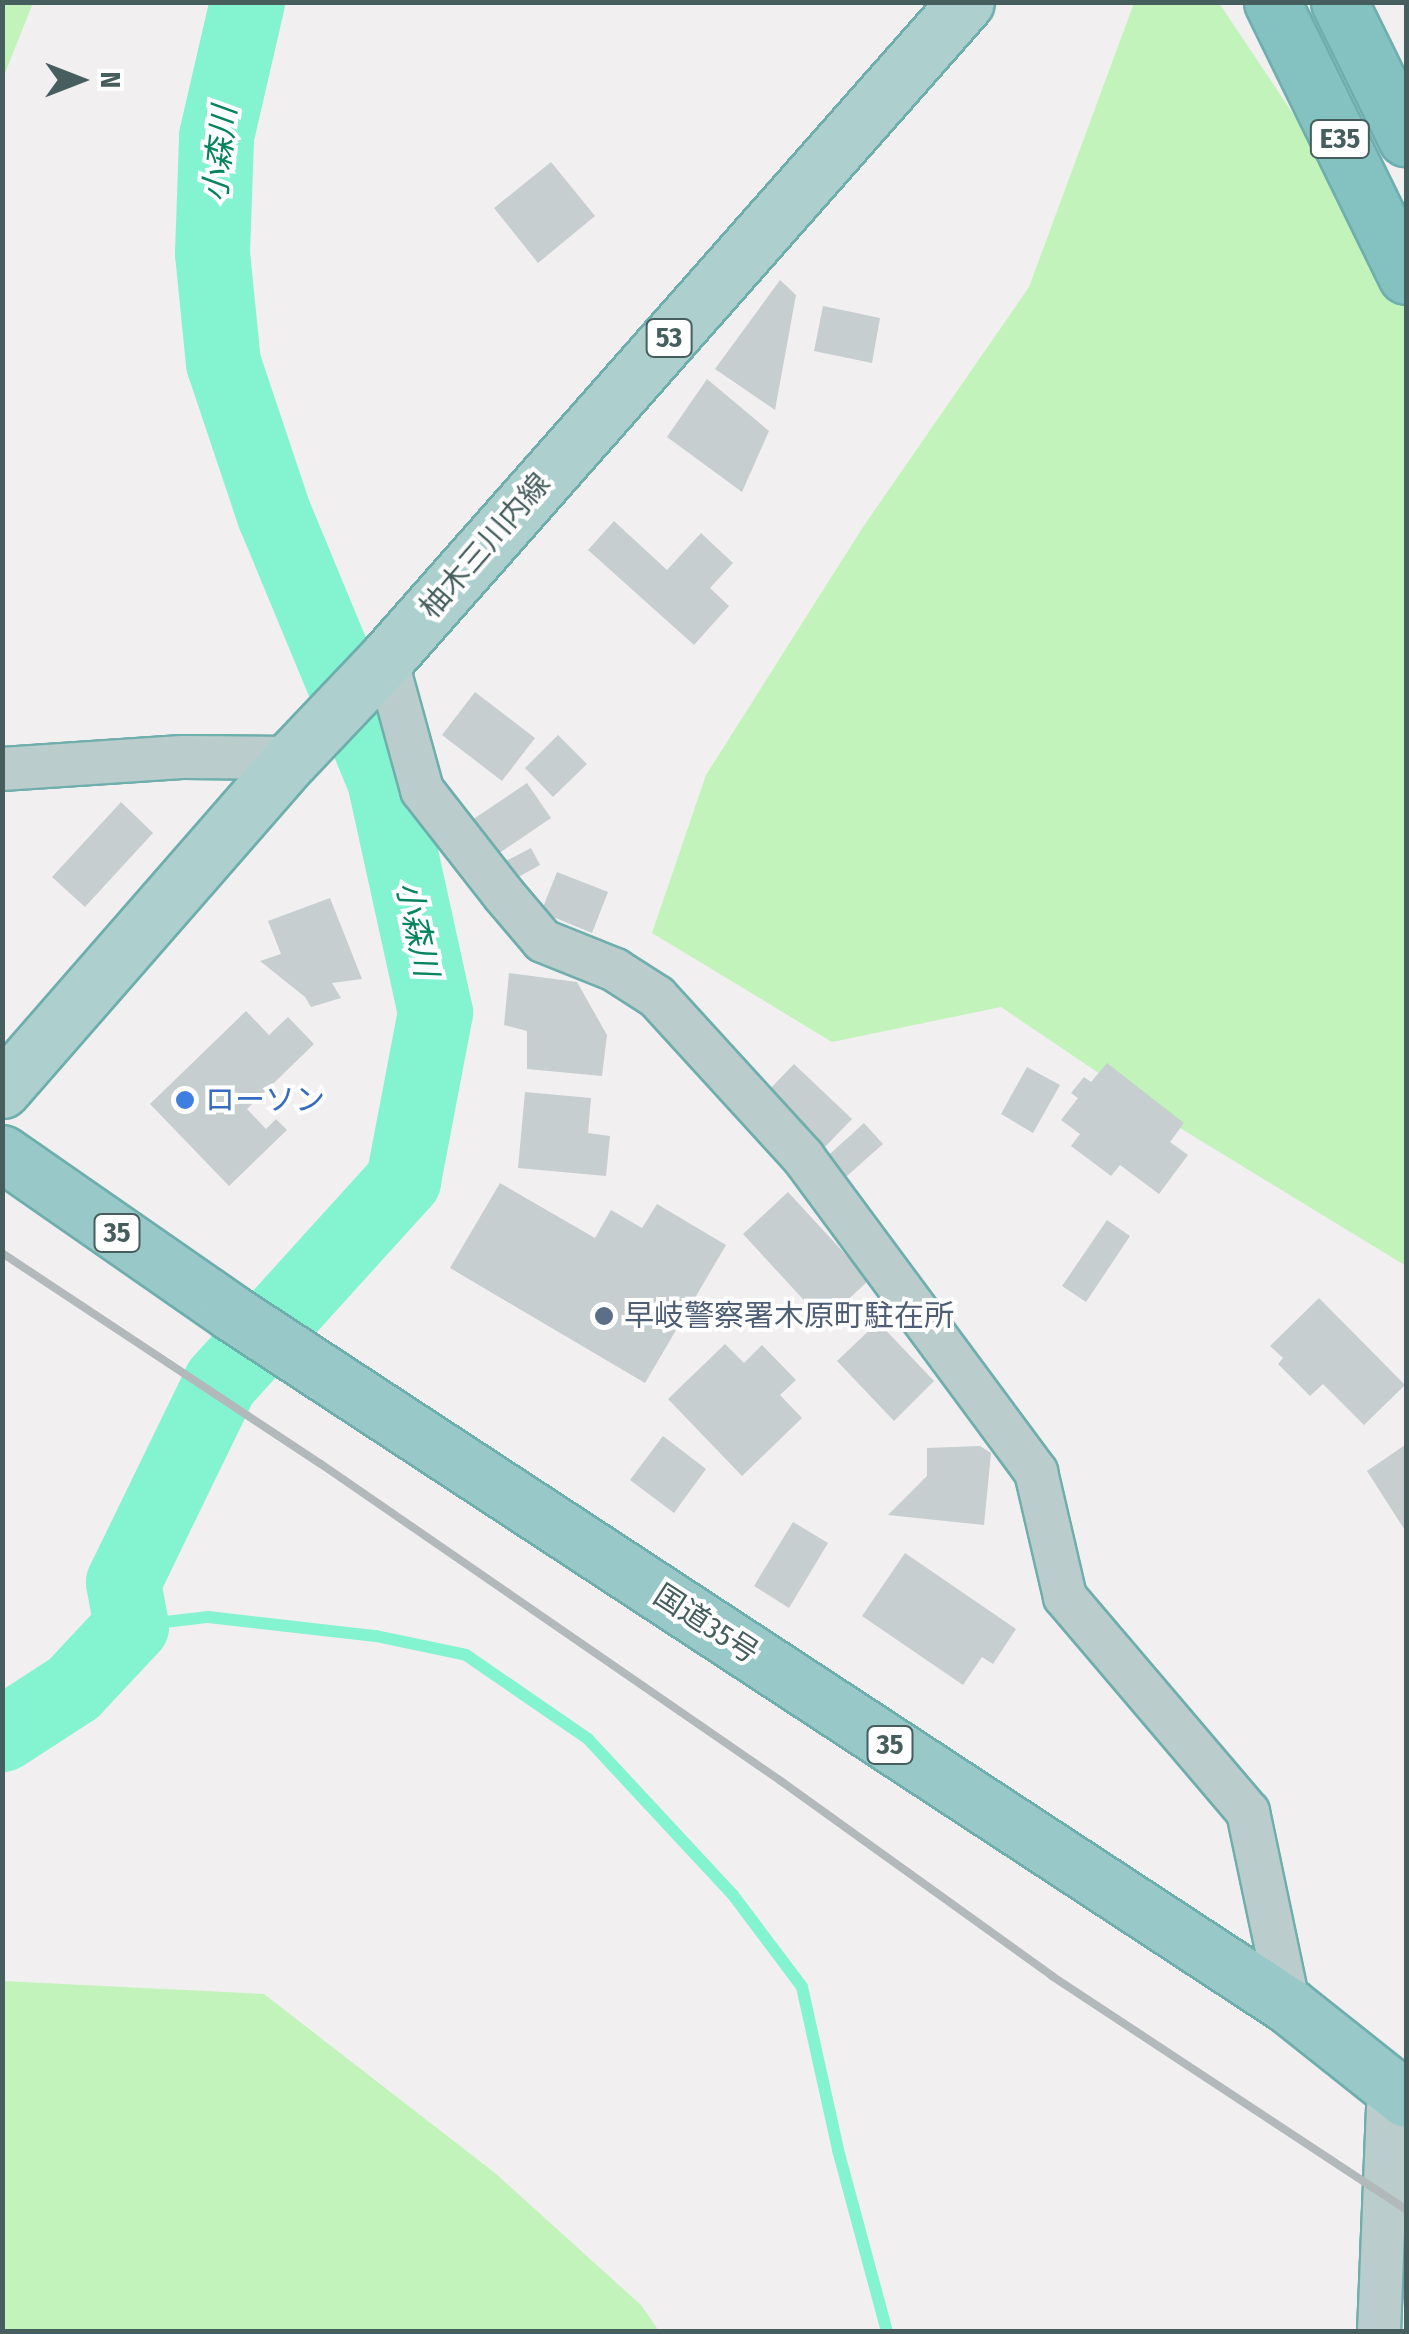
<!DOCTYPE html>
<meta charset="utf-8">
<style>
body{margin:0}
#map{position:relative;width:1409px;height:2334px;overflow:hidden;background:#f2eff1;font-family:"Fira Sans Condensed","Noto Sans JP",sans-serif}
div>[style]{position:absolute}
.green>*{inset:0;background:#c2f3ba}
.stream>*{height:12px;margin:-6px;padding:0 6px;transform-origin:6px;border-radius:6px;background:#84f3d0}
.river>*{height:75px;margin:-37.5px;padding:0 37.5px;transform-origin:37.5px;border-radius:37.5px;background:#84f3d0}
.building>*{inset:0;background:#c6cecf}
.roads{filter:drop-shadow(2px 0 #6eaead) drop-shadow(-2px 0 #6eaead) drop-shadow(0 2px #6eaead) drop-shadow(0 -2px #6eaead)}
.minor>*{height:42px;margin:-21px;padding:0 21px;transform-origin:21px;border-radius:21px;background:#bacdcc}
.primary>*{height:55px;margin:-27.5px;padding:0 27.5px;transform-origin:27.5px;border-radius:27.5px;background:#add0cf}
.trunk>*{height:55px;margin:-27.5px;padding:0 27.5px;transform-origin:27.5px;border-radius:27.5px;background:#98c9c8}
.motorway>*{height:55px;margin:-27.5px;padding:0 27.5px;transform-origin:27.5px;border-radius:27.5px;background:#83c2c1}
.rail>*{height:8px;margin:-4px;padding:0 4px;transform-origin:4px;border-radius:4px;background:#b1b9ba}
.dots>*{width:28px;height:28px;translate:-50% -50%;box-sizing:border-box;border:5px solid #fff;border-radius:50%}
span{translate:-50% -50%;white-space:nowrap;text-align:center;line-height:1.15;-webkit-text-stroke:8px #fff;paint-order:stroke}
.shield-label span{padding:2px 8px;background:#fff;border:2px solid;border-radius:8px;-webkit-text-stroke-width:0}
.shield-label{font-size:28px;color:#465e5d;font-weight:700}
.street-label{font-size:30px;color:#465e5d}
.shop-label{font-size:30px;color:#366cbe}
.left{translate:0 -50%;text-align:left}
.service-label{font-size:30px;color:#4e5e75}
.water-label{font-size:32px;color:#06845d;font-style:italic}
.frame{position:absolute;inset:0;border:5px solid #465e5d;pointer-events:none}
.north{position:absolute;left:30px;top:30px;width:100px;height:100px;-webkit-text-stroke:8px #fff;paint-order:stroke;rotate:90deg;font-size:28px;font-weight:700;line-height:40px;text-align:center;color:#465e5d}
.north::after{content:'';display:block;margin:auto;width:35px;height:45px;background:#465e5d;clip-path:polygon(50% 0,100% 100%,50% 72%,0 100%)}
</style>
<div id="map">
<div class="green">
<i style="clip-path:polygon(3px 2px,33px 3px,3px 78px,2px 3px)"></i>
<i style="clip-path:polygon(1134px 3px,1219px 3px,1406px 283px,1406px 1266px,1180px 1128px,1001px 1007px,832px 1042px,652px 933px,706px 775px,863px 527px,1029px 287px)"></i>
<i style="clip-path:polygon(3px 1981px,264px 1994px,495px 2173px,641px 2305px,659px 2331px,3px 2331px)"></i>
</div>
<div class="stream">
<i style="left:131px;top:1626px;width:78px;rotate:-6.7deg"></i>
<i style="left:208px;top:1617px;width:169px;rotate:6.5deg"></i>
<i style="left:376px;top:1636px;width:92px;rotate:11.9deg"></i>
<i style="left:466px;top:1655px;width:148px;rotate:34.5deg"></i>
<i style="left:588px;top:1739px;width:213px;rotate:47.1deg"></i>
<i style="left:733px;top:1895px;width:115px;rotate:53.1deg"></i>
<i style="left:802px;top:1987px;width:167px;rotate:77.5deg"></i>
<i style="left:838px;top:2150px;width:188px;rotate:74.9deg"></i>
</div>
<div class="river">
<i style="left:2px;top:1734px;width:85px;rotate:-32.9deg"></i>
<i style="left:73px;top:1688px;width:85px;rotate:-46.9deg"></i>
<i style="left:131px;top:1626px;width:45px;rotate:-100.3deg"></i>
<i style="left:123px;top:1582px;width:222px;rotate:-64.1deg"></i>
<i style="left:220px;top:1382px;width:273px;rotate:-47.8deg"></i>
<i style="left:403px;top:1180px;width:171px;rotate:-79.2deg"></i>
<i style="left:435px;top:1012px;width:238px;rotate:-102.4deg"></i>
<i style="left:384px;top:780px;width:287px;rotate:-112.5deg"></i>
<i style="left:274px;top:515px;width:160px;rotate:-108.5deg"></i>
<i style="left:223px;top:363px;width:111px;rotate:-95.7deg"></i>
<i style="left:212px;top:253px;width:117px;rotate:-88deg"></i>
<i style="left:216px;top:136px;width:138px;rotate:-77deg"></i>
</div>
<div class="building">
<i style="clip-path:polygon(551px 162px,595px 216px,538px 263px,494px 208px)"></i>
<i style="clip-path:polygon(780px 280px,796px 295px,775px 410px,715px 369px)"></i>
<i style="clip-path:polygon(823px 306px,880px 318px,872px 363px,814px 351px)"></i>
<i style="clip-path:polygon(707px 379px,769px 431px,742px 492px,667px 437px)"></i>
<i style="clip-path:polygon(614px 521px,667px 570px,701px 533px,733px 563px,710px 588px,729px 606px,694px 645px,588px 550px)"></i>
<i style="clip-path:polygon(475px 692px,535px 738px,502px 781px,442px 735px)"></i>
<i style="clip-path:polygon(558px 735px,587px 764px,553px 797px,525px 768px)"></i>
<i style="clip-path:polygon(527px 783px,551px 818px,495px 856px,472px 820px)"></i>
<i style="clip-path:polygon(121px 802px,153px 833px,85px 907px,52px 877px)"></i>
<i style="clip-path:polygon(531px 848px,540px 865px,511px 881px,502px 863px)"></i>
<i style="clip-path:polygon(557px 872px,608px 892px,592px 933px,541px 912px)"></i>
<i style="clip-path:polygon(330px 898px,362px 979px,332px 983px,341px 998px,311px 1007px,305px 997px,260px 961px,281px 954px,268px 921px)"></i>
<i style="clip-path:polygon(509px 973px,577px 982px,607px 1035px,602px 1076px,527px 1069px,527px 1031px,504px 1025px)"></i>
<i style="clip-path:polygon(246px 1011px,269px 1035px,288px 1017px,314px 1044px,247px 1109px,266px 1129px,276px 1119px,287px 1130px,229px 1186px,150px 1104px)"></i>
<i style="clip-path:polygon(1107px 1063px,1184px 1123px,1170px 1142px,1188px 1155px,1159px 1194px,1120px 1165px,1111px 1176px,1071px 1146px,1080px 1134px,1061px 1120px,1078px 1098px,1071px 1093px,1084px 1077px,1091px 1082px)"></i>
<i style="clip-path:polygon(794px 1064px,852px 1119px,821px 1151px,763px 1096px)"></i>
<i style="clip-path:polygon(1027px 1067px,1060px 1085px,1033px 1133px,1001px 1114px)"></i>
<i style="clip-path:polygon(525px 1092px,591px 1098px,588px 1133px,610px 1136px,606px 1176px,518px 1168px)"></i>
<i style="clip-path:polygon(864px 1123px,883px 1144px,839px 1183px,821px 1162px)"></i>
<i style="clip-path:polygon(500px 1183px,595px 1238px,611px 1210px,642px 1228px,657px 1204px,726px 1245px,645px 1383px,450px 1268px)"></i>
<i style="clip-path:polygon(788px 1192px,869px 1280px,824px 1322px,743px 1234px)"></i>
<i style="clip-path:polygon(1107px 1220px,1130px 1236px,1086px 1302px,1062px 1286px)"></i>
<i style="clip-path:polygon(1319px 1298px,1405px 1385px,1364px 1425px,1323px 1384px,1310px 1396px,1278px 1364px,1283px 1358px,1270px 1346px)"></i>
<i style="clip-path:polygon(878px 1322px,934px 1381px,894px 1421px,837px 1361px)"></i>
<i style="clip-path:polygon(725px 1344px,744px 1363px,762px 1345px,796px 1380px,780px 1395px,802px 1418px,742px 1476px,668px 1399px)"></i>
<i style="clip-path:polygon(663px 1436px,706px 1469px,674px 1513px,630px 1480px)"></i>
<i style="clip-path:polygon(1405px 1445px,1406px 1448px,1406px 1532px,1367px 1471px)"></i>
<i style="clip-path:polygon(980px 1446px,991px 1453px,984px 1525px,888px 1515px,927px 1476px,927px 1448px)"></i>
<i style="clip-path:polygon(793px 1522px,828px 1543px,789px 1608px,754px 1586px)"></i>
<i style="clip-path:polygon(905px 1553px,1016px 1629px,993px 1664px,982px 1657px,963px 1685px,862px 1616px)"></i>
</div>
<div class="roads">
<div class="minor">
<i style="left:386px;top:659px;width:136px;rotate:74.6deg"></i>
<i style="left:422px;top:790px;width:133px;rotate:52deg"></i>
<i style="left:504px;top:895px;width:60px;rotate:49.7deg"></i>
<i style="left:543px;top:941px;width:78px;rotate:21.9deg"></i>
<i style="left:615px;top:970px;width:50px;rotate:32.7deg"></i>
<i style="left:657px;top:997px;width:217px;rotate:47.6deg"></i>
<i style="left:803px;top:1157px;width:392px;rotate:53.5deg"></i>
<i style="left:1036px;top:1472px;width:128px;rotate:76.9deg"></i>
<i style="left:1065px;top:1597px;width:282px;rotate:49.6deg"></i>
<i style="left:1248px;top:1812px;width:198px;rotate:78.1deg"></i>
<i style="left:2px;top:769px;width:180px;rotate:-3.8deg"></i>
<i style="left:182px;top:757px;width:110px;rotate:0.5deg"></i>
<i style="left:1379px;top:2332px;width:245px;rotate:-87.7deg"></i>
</div>
<div class="primary">
<i style="left:2px;top:1090px;width:441px;rotate:-48.9deg"></i>
<i style="left:292px;top:758px;width:137px;rotate:-46.5deg"></i>
<i style="left:386px;top:659px;width:876px;rotate:-48.56deg"></i>
</div>
<div class="trunk">
<i style="left:2px;top:1153px;width:280px;rotate:34.8deg"></i>
<i style="left:232px;top:1313px;width:1264px;rotate:33.25deg"></i>
<i style="left:1289px;top:2006px;width:149px;rotate:38.5deg"></i>
</div>
<div class="motorway">
<i style="left:1272px;top:2px;width:305px;rotate:63.9deg"></i>
<i style="left:1339px;top:2px;width:152px;rotate:63.8deg"></i>
</div>
</div>
<div class="rail">
<i style="left:2px;top:1253px;width:382px;rotate:33.5deg"></i>
<i style="left:321px;top:1464px;width:559px;rotate:34.57deg"></i>
<i style="left:781px;top:1781px;width:334px;rotate:35.7deg"></i>
<i style="left:1052px;top:1976px;width:424px;rotate:33.4deg"></i>
</div>
<div class="dots">
<i style="left:185px;top:1100px;background:#3f7fe0"></i>
<i style="left:604px;top:1316px;background:#5c6f8a"></i>
</div>
<div class="shield-label">
<span style="left:1340px;top:139px">E35</span>
<span style="left:669px;top:338px">53</span>
<span style="left:117px;top:1233px">35</span>
<span style="left:890px;top:1745px">35</span>
</div>
<div class="street-label">
<span style="left:485px;top:546px;rotate:-49deg">柚木三川内線</span>
<span style="left:706px;top:1624px;rotate:33deg">国道35号</span>
</div>
<div class="shop-label">
<span class="left" style="left:205px;top:1100px">ローソン</span>
</div>
<div class="service-label">
<span class="left" style="left:624px;top:1316px">早岐警察署木原町駐在所</span>
</div>
<div class="water-label">
<span style="left:220px;top:154px;rotate:-84deg">小森川</span>
<span style="left:417px;top:929px;rotate:78deg">小森川</span>
</div>
<div class="frame"></div>
<div class="north">N</div>
</div>
